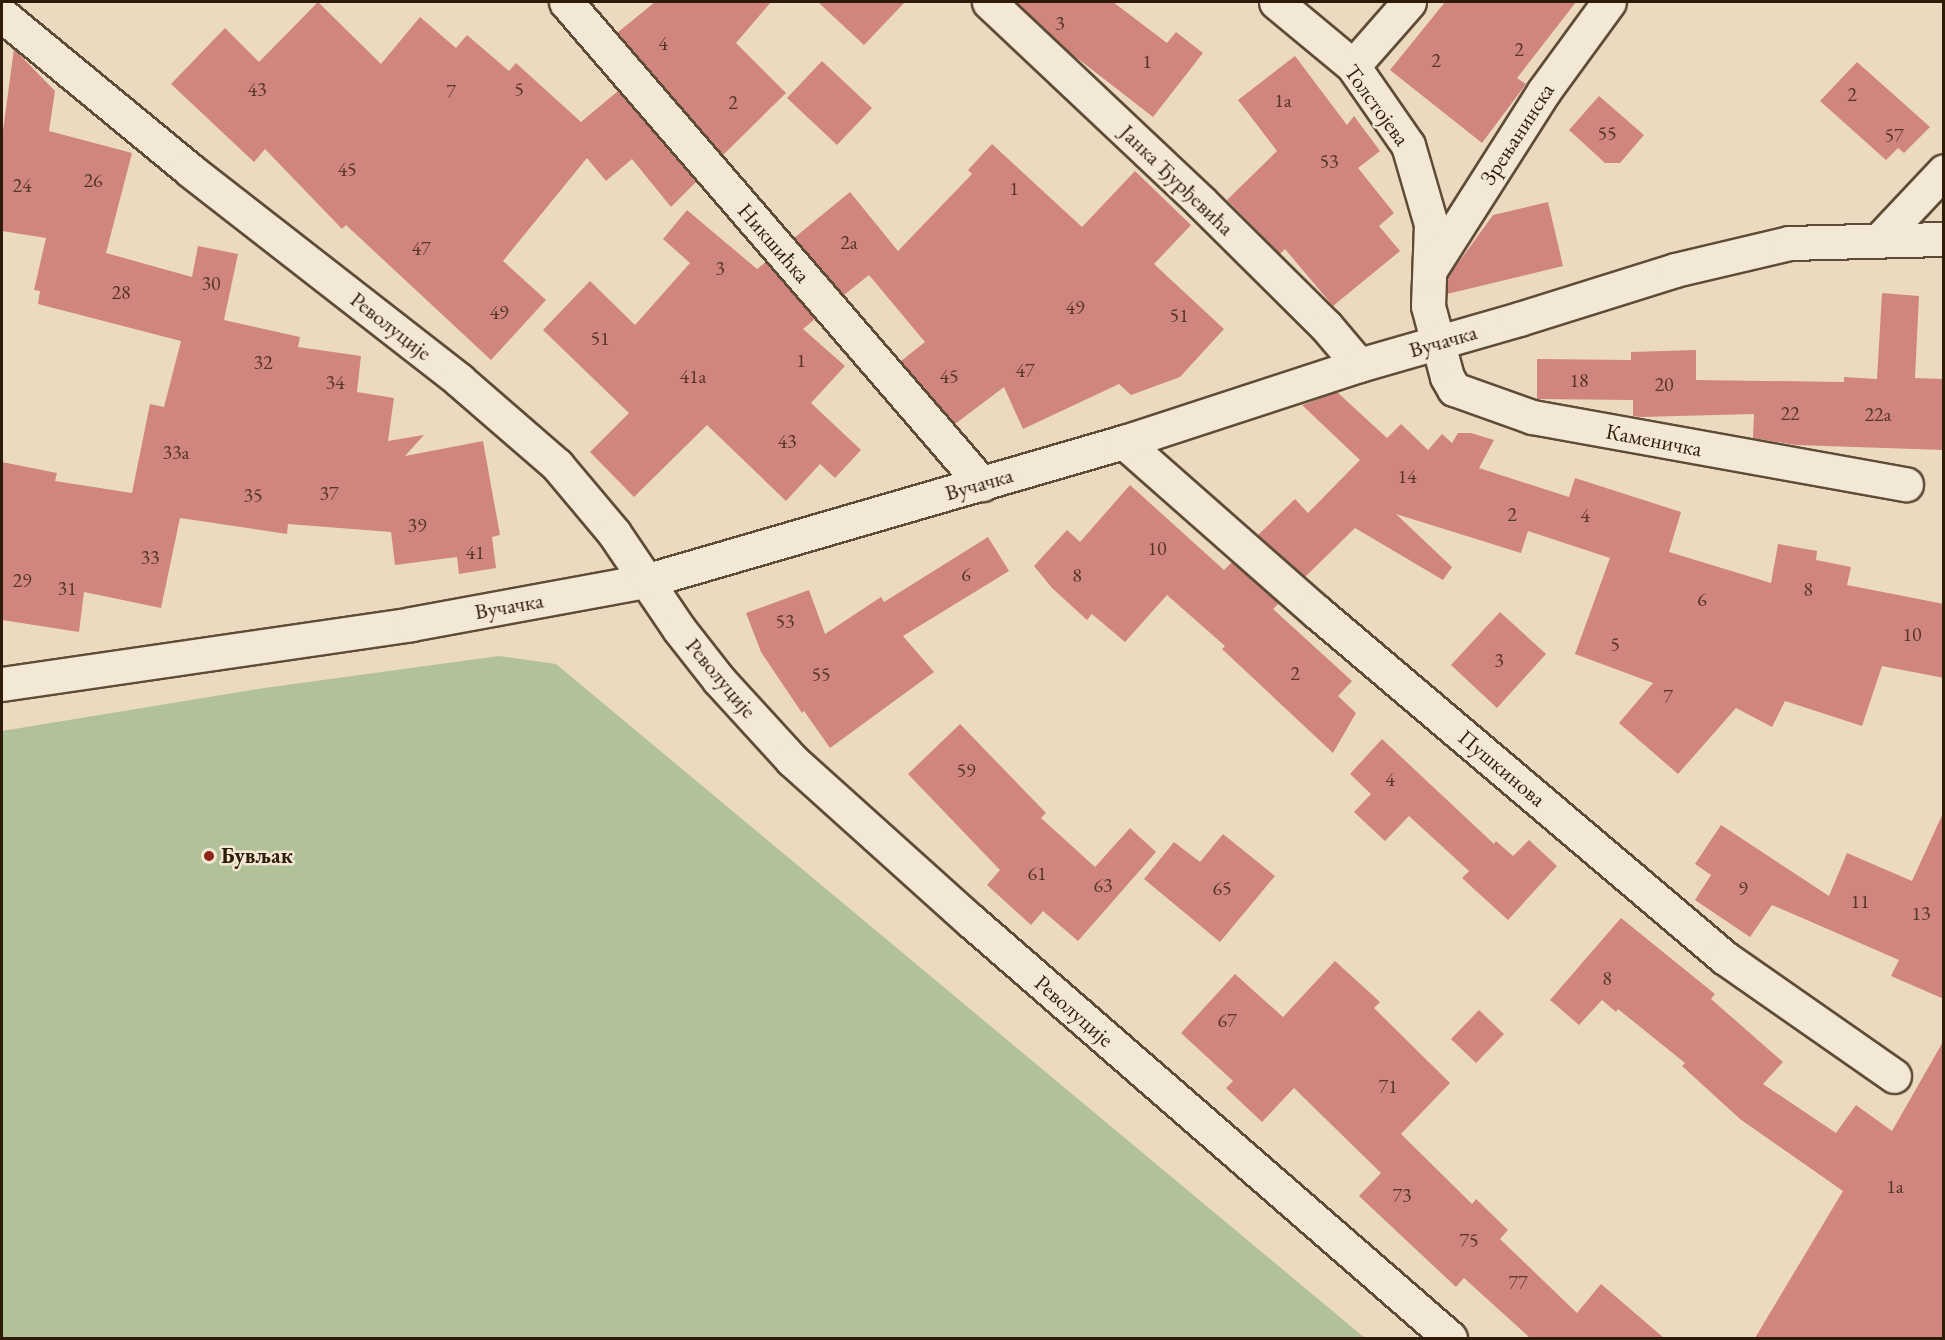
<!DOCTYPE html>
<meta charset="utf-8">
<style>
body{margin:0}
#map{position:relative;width:1945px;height:1340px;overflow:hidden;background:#ecdac0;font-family:"EB Garamond",serif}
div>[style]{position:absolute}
.green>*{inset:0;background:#b1c198}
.building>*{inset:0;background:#d0867e}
.roads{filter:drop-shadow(2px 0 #5e4c36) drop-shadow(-2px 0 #5e4c36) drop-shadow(0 2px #5e4c36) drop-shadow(0 -2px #5e4c36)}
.minor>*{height:33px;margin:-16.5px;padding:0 16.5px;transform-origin:16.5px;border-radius:16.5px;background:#f3e7d6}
.tertiary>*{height:33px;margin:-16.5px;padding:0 16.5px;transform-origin:16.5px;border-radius:16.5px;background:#f3e7d6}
.dots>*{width:16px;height:16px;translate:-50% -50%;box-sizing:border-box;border:3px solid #f3e7d6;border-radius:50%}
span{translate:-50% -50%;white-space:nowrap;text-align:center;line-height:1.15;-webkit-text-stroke:5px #f3e7d6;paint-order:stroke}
.number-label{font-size:20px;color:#563626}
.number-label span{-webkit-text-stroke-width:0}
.street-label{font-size:22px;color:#2e1c08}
.poi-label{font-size:22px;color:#2e1c08;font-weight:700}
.left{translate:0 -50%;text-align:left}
.frame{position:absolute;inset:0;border:3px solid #2e1c08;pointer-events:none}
</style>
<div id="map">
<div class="green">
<i style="clip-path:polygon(499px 656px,556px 664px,1365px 1338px,2px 1338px,2px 731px,264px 688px)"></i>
</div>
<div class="building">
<i style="clip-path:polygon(318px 2px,381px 64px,420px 17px,456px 48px,467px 35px,509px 71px,516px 63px,581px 122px,618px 91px,696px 182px,671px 207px,632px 159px,606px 181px,587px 158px,503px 261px,546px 300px,491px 360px,346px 225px,342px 229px,265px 149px,254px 162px,171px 84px,225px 28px,259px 62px)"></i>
<i style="clip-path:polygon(655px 2px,771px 2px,736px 43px,786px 93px,723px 155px,617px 33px)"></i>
<i style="clip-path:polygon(818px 2px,905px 2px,864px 45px)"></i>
<i style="clip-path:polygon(1016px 2px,1113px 2px,1167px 43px,1176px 32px,1203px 53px,1153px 117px,1068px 51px)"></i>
<i style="clip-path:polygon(1445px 2px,1576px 2px,1517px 78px,1526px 84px,1482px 143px,1390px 70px)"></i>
<i style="clip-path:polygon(14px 49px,55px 91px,49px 131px,132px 153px,106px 253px,192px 277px,198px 246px,238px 254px,224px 320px,300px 337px,298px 347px,361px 356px,357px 392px,394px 398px,388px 441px,424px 435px,405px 456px,483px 441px,500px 535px,492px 537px,496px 568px,459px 574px,457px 557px,395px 565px,391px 532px,288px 524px,287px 534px,180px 518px,161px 608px,84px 592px,79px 632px,2px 620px,2px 462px,57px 473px,55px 481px,132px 493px,150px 404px,164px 407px,181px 341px,38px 304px,40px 291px,34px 290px,46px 238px,2px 231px,2px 138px)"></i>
<i style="clip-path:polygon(1295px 56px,1347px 125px,1354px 116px,1380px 151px,1358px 168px,1394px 213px,1379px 226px,1400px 251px,1333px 306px,1285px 249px,1280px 254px,1227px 200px,1277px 151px,1238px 100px)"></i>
<i style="clip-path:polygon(822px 61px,872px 108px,837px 145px,787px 98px)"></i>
<i style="clip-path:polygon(1857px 62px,1930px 127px,1904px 153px,1898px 148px,1886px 160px,1820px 101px)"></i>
<i style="clip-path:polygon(1599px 96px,1644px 135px,1620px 163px,1605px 163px,1569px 130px)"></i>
<i style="clip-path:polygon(992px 144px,1082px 227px,1135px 171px,1191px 225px,1154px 264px,1224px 329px,1180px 377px,1131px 395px,1119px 384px,1023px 429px,1004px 387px,955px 424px,901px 361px,925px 342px,869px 275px,844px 295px,794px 238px,850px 192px,898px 251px,972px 174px,968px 170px)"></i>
<i style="clip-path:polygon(1548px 202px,1563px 266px,1447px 294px,1448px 277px,1493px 215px)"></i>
<i style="clip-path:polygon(687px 210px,757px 269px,766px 262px,815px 319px,803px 329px,845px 366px,811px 403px,861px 450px,835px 478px,820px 464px,786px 501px,707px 425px,634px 497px,590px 452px,629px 413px,543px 330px,590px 281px,635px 325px,690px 263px,663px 239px)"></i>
<i style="clip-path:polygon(1882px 293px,1919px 296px,1915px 378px,1944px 379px,1944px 450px,1796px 445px,1753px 438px,1754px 414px,1641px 417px,1633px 416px,1633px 400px,1537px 399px,1537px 359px,1631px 360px,1631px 352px,1696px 350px,1696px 380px,1844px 382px,1844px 377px,1877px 379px)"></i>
<i style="clip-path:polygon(1337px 392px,1387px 438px,1401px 424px,1428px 450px,1442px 434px,1452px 443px,1458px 433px,1471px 433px,1494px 440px,1479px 468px,1569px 497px,1575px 478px,1681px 512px,1669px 552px,1771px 583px,1778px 544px,1817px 551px,1816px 560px,1851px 567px,1847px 585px,1944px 604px,1944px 678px,1882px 666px,1862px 726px,1785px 701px,1772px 727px,1736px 708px,1678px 774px,1619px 723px,1653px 683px,1575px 654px,1610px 558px,1528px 531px,1521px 553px,1396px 514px,1452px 567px,1443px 580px,1355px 528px,1305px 577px,1258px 535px,1295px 499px,1308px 513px,1360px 460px,1302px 405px)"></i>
<i style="clip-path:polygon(1130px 485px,1224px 570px,1232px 562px,1279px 603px,1273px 609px,1352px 681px,1338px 696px,1356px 713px,1333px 753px,1222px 649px,1225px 646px,1167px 595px,1125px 642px,1092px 614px,1087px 620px,1052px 588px,1034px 566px,1067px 530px,1080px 542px)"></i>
<i style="clip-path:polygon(988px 537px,1009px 571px,903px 636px,934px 672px,830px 748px,804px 711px,802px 713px,761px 652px,746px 613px,809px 590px,825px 634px,881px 597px,884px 602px)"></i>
<i style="clip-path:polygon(1500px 612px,1546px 654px,1497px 708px,1451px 665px)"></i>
<i style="clip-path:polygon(960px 724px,1046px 813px,1041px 818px,1095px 867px,1130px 828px,1156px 852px,1078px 941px,1043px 911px,1031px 925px,987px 885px,1000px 870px,908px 774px)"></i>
<i style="clip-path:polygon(1382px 739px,1494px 844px,1496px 841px,1513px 856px,1529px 840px,1557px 866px,1508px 920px,1462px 878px,1469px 871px,1409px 816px,1385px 841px,1354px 812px,1371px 794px,1350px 774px)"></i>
<i style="clip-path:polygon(1944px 811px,1944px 999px,1891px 976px,1899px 960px,1772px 905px,1750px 937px,1695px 900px,1711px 875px,1695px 864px,1721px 825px,1829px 896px,1847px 853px,1912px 881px)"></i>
<i style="clip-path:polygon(1223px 834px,1275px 876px,1220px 942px,1144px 879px,1174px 842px,1200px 862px)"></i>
<i style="clip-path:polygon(1621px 918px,1715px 994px,1711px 999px,1783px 1062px,1763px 1084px,1836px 1133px,1856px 1105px,1892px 1131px,1944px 1040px,1944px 1338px,1755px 1338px,1843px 1191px,1740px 1119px,1682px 1066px,1685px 1063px,1618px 1009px,1616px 1012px,1602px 1000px,1579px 1025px,1550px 1000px)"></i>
<i style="clip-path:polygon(1335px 961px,1380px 1002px,1374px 1008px,1450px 1083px,1401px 1134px,1472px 1204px,1476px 1199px,1508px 1230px,1500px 1239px,1577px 1313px,1601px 1284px,1664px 1338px,1530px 1338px,1464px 1278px,1456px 1287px,1359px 1196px,1381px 1173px,1294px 1088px,1262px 1122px,1226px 1088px,1233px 1081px,1181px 1033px,1235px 974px,1283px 1017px)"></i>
<i style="clip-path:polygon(1479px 1010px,1504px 1034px,1476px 1063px,1451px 1039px)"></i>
</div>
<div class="roads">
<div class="minor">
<i style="left:566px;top:2px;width:637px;rotate:49.2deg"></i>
<i style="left:989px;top:2px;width:291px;rotate:43.3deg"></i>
<i style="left:1201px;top:202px;width:176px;rotate:44.8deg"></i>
<i style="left:1326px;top:326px;width:51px;rotate:49.8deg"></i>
<i style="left:1276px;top:2px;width:100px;rotate:39.7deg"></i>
<i style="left:1353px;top:66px;width:96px;rotate:55.2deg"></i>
<i style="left:1408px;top:145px;width:82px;rotate:73.8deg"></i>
<i style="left:1431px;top:224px;width:82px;rotate:92.1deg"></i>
<i style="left:1428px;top:306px;width:73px;rotate:75deg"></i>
<i style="left:1447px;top:377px;width:14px;rotate:60deg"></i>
<i style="left:1454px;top:389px;width:83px;rotate:19.7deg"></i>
<i style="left:1532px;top:417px;width:380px;rotate:10.2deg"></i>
<i style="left:1353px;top:66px;width:85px;rotate:-48.8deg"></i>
<i style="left:1880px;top:239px;width:93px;rotate:-46.7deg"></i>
<i style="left:1430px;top:270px;width:212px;rotate:-57.5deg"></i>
<i style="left:1544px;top:91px;width:110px;rotate:-53.9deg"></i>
<i style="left:1124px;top:442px;width:257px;rotate:41.4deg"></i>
<i style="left:1317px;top:612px;width:535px;rotate:40.3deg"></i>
<i style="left:1725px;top:958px;width:206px;rotate:34.9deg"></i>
</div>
<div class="tertiary">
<i style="left:2px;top:15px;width:245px;rotate:39.5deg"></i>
<i style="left:191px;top:171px;width:340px;rotate:37.9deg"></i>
<i style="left:459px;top:380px;width:130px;rotate:40.9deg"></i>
<i style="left:557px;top:465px;width:89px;rotate:50deg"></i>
<i style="left:614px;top:533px;width:116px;rotate:55.9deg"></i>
<i style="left:679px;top:629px;width:65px;rotate:51.9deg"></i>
<i style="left:719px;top:680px;width:108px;rotate:47.6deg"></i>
<i style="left:792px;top:760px;width:241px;rotate:42deg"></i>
<i style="left:971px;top:921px;width:635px;rotate:41.04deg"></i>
<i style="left:2px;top:684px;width:413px;rotate:-8.3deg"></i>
<i style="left:411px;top:624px;width:238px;rotate:-10.4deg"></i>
<i style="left:645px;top:581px;width:499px;rotate:-16.2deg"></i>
<i style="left:1124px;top:442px;width:247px;rotate:-18.1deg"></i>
<i style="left:1359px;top:365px;width:166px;rotate:-16deg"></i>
<i style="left:1519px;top:319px;width:164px;rotate:-17.4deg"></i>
<i style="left:1675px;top:270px;width:117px;rotate:-13.3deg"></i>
<i style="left:1789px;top:243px;width:155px;rotate:-1.5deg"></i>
</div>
</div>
<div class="dots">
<i style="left:209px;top:856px;background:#8f2418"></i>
</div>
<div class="number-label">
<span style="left:1060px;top:23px">3</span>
<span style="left:663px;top:43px">4</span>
<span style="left:1519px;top:49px">2</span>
<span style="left:1436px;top:60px">2</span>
<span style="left:1147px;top:61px">1</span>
<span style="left:257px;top:89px">43</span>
<span style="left:519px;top:89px">5</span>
<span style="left:451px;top:91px">7</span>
<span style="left:1852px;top:94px">2</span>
<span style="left:1283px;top:100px">1a</span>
<span style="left:733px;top:102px">2</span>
<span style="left:1607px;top:133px">55</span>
<span style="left:1894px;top:135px">57</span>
<span style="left:1329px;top:161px">53</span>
<span style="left:347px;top:169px">45</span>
<span style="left:93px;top:180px">26</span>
<span style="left:22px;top:185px">24</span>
<span style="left:1014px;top:188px">1</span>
<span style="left:849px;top:242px">2a</span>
<span style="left:421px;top:248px">47</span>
<span style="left:720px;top:268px">3</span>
<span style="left:211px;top:283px">30</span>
<span style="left:121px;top:292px">28</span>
<span style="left:1075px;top:307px">49</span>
<span style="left:499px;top:312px">49</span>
<span style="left:1179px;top:315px">51</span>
<span style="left:600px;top:338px">51</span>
<span style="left:801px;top:360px">1</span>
<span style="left:263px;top:362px">32</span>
<span style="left:1025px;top:370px">47</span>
<span style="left:693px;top:376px">41a</span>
<span style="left:949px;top:376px">45</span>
<span style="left:1579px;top:380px">18</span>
<span style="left:335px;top:382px">34</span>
<span style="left:1664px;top:384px">20</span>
<span style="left:1790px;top:413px">22</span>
<span style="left:1878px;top:414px">22a</span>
<span style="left:787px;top:441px">43</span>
<span style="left:176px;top:452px">33a</span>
<span style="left:1407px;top:476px">14</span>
<span style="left:329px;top:493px">37</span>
<span style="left:253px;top:495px">35</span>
<span style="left:1512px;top:514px">2</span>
<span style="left:1585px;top:515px">4</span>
<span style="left:417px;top:525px">39</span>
<span style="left:1157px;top:548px">10</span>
<span style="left:475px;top:552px">41</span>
<span style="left:150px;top:557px">33</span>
<span style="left:966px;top:574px">6</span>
<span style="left:1077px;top:575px">8</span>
<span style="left:22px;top:580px">29</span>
<span style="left:67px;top:588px">31</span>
<span style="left:1808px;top:589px">8</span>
<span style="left:1702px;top:599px">6</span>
<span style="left:785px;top:621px">53</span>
<span style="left:1912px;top:634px">10</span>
<span style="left:1615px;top:644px">5</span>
<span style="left:1499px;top:660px">3</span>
<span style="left:1295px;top:673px">2</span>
<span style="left:821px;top:674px">55</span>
<span style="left:1668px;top:696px">7</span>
<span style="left:966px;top:770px">59</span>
<span style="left:1390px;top:779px">4</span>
<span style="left:1037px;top:873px">61</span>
<span style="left:1103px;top:885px">63</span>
<span style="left:1222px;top:888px">65</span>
<span style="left:1743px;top:888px">9</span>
<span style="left:1860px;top:901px">11</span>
<span style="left:1921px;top:913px">13</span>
<span style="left:1607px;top:978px">8</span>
<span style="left:1227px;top:1020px">67</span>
<span style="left:1388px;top:1086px">71</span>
<span style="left:1895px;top:1186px">1a</span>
<span style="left:1402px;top:1195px">73</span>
<span style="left:1469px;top:1240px">75</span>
<span style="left:1518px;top:1282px">77</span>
</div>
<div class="street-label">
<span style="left:1377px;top:105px;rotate:54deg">Толстојева</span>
<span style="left:1517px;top:134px;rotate:-57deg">Зрењанинска</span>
<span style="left:1177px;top:180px;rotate:44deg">Јанка Ђурђевића</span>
<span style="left:774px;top:243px;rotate:49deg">Никшићка</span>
<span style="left:391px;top:326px;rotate:38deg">Револуције</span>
<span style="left:1443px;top:341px;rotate:-16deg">Вучачка</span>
<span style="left:1654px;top:440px;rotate:11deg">Каменичка</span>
<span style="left:979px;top:484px;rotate:-16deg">Вучачка</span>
<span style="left:509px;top:606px;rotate:-10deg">Вучачка</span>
<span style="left:721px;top:678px;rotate:50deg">Револуције</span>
<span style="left:1502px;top:768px;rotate:40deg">Пушкинова</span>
<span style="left:1074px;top:1011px;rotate:41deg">Револуције</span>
</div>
<div class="poi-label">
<span class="left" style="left:221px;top:856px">Бувљак</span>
</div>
<div class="frame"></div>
</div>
